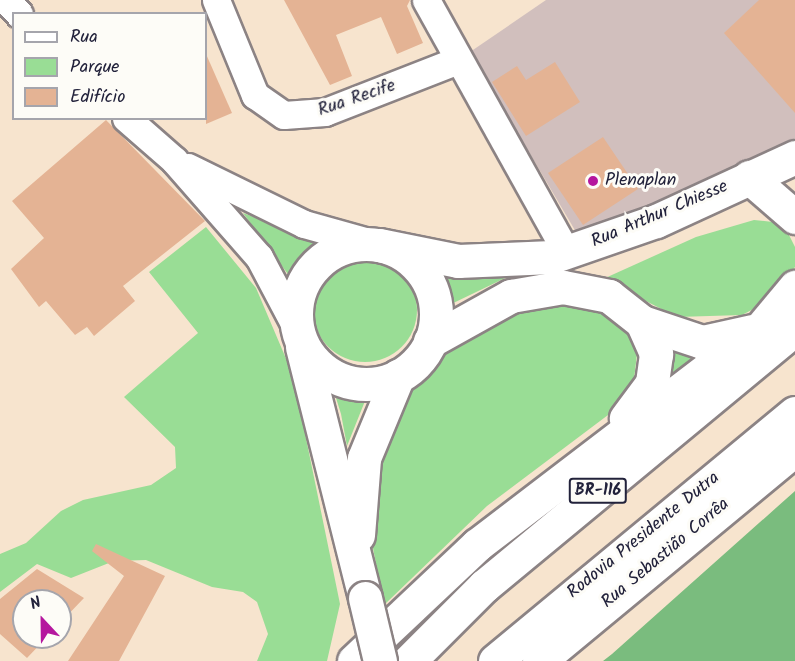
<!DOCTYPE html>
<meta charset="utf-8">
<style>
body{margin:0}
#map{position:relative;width:795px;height:661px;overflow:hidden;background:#f7e4ce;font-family:Kalam,sans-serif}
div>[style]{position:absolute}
.industrial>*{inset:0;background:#d1bfbd}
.green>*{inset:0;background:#99dd95}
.round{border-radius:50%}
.forest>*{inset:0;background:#7abc7e}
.building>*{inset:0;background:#e4b394}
.roads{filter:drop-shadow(2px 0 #8c8384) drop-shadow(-2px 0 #8c8384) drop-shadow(0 2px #8c8384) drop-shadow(0 -2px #8c8384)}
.minor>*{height:27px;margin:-13.5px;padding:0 13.5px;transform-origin:13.5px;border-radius:13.5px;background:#fff}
.major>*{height:33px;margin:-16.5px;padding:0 16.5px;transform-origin:16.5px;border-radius:16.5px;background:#fff}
.major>.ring{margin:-16.5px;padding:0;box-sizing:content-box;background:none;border:33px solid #fff;border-radius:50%}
.highway>*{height:33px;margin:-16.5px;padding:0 16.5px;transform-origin:16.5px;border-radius:16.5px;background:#fff}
.bridges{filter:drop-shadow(2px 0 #8c8384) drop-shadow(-2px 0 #8c8384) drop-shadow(0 2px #8c8384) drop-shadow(0 -2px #8c8384)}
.major-bridge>*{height:33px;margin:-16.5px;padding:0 16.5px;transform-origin:16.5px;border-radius:16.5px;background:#fff}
.dots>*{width:16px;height:16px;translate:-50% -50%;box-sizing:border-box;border:3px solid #fdfcf7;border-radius:50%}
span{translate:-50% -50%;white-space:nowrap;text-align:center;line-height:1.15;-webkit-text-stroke:6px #fdfcf7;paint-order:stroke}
.shield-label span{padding:2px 4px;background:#fdfcf7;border:2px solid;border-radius:4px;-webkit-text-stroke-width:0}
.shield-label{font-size:16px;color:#22223b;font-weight:700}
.street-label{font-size:18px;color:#22223b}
.poi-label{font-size:18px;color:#22223b}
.left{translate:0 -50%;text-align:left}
.legend{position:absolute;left:12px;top:12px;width:195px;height:108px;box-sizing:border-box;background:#fdfcf7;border:2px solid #a5a5ac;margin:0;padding:8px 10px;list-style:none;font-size:18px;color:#22223b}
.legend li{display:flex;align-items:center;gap:12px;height:30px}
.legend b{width:30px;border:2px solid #a5a5ac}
.north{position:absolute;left:12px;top:589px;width:60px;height:60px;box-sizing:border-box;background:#fdfcf7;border:2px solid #a5a5ac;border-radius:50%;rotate:338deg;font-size:16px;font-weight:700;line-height:24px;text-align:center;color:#22223b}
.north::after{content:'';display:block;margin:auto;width:21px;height:27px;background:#b5179e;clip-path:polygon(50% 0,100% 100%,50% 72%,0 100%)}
</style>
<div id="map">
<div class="industrial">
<i style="clip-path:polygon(546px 0,795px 0,795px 149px,576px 232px,470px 52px)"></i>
</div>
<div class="green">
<i style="clip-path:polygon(243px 213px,282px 227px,322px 241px,290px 277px)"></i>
<i style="clip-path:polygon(754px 220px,773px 222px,787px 231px,795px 247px,795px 267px,767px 302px,742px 315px,677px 317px,603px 279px,696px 237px)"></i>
<i style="clip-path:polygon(206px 227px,256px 288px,293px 375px,340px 604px,327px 661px,257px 661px,268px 634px,257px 602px,243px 592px,212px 587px,146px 560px,114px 561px,71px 578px,37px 564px,0 592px,0 554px,26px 543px,61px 511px,83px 500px,151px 485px,176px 468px,175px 447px,124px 397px,198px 333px,149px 272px)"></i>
<i class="round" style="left:313px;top:258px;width:104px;height:104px"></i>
<i style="clip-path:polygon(433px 266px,516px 273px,445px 307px)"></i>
<i style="clip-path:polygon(571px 295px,624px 320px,637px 354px,633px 388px,616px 409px,487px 506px,384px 605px,372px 543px,374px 474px,403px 395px,459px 339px,503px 315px)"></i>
<i style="clip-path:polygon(667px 344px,707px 348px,665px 389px)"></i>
<i style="clip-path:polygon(332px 385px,369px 391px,347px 446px,341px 414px)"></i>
</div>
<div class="forest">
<i style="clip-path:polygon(795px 491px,795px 661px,603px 661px,612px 654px)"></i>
</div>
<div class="building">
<i style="clip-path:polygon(284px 0,410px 0,407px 6px,423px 43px,397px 54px,381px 17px,336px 35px,352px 76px,330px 85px)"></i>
<i style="clip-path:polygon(759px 0,795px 0,795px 113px,724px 33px)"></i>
<i style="clip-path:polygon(206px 54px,232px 113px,206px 124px)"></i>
<i style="clip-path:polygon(555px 62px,580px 102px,526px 136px,492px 82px,517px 66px,526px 80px)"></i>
<i style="clip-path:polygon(106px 120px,205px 221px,123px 286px,135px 301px,94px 336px,87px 327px,75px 335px,46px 301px,39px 307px,11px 269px,44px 238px,12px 201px)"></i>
<i style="clip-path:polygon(603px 137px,638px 189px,583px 225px,548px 173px)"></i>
<i style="clip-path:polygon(96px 544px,165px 576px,119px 661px,68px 661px,124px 576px,92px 551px)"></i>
<i style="clip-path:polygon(37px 569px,84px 598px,60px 623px,60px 601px,24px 601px,24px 637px,47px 637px,27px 658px,0 634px,0 599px)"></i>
</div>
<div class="roads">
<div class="minor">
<i style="left:6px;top:0;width:19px;rotate:47deg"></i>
<i style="left:216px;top:0;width:103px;rotate:67.7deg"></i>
<i style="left:255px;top:95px;width:35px;rotate:35deg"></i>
<i style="left:284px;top:115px;width:41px;rotate:-4.2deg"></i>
<i style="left:325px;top:112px;width:141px;rotate:-21.3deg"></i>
<i style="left:426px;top:0;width:288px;rotate:60.9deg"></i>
<i style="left:126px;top:118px;width:64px;rotate:41.2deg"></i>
<i style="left:174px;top:160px;width:129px;rotate:48.8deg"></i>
<i style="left:259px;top:257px;width:86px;rotate:62.2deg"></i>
<i style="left:188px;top:167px;width:129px;rotate:26.2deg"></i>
<i style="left:304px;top:224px;width:78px;rotate:15.6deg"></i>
</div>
<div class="major">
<i style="left:749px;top:177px;width:61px;rotate:41deg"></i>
<i class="ring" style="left:296px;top:244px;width:107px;height:107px"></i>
<i style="left:379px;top:245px;width:81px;rotate:11.4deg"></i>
<i style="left:458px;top:261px;width:94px;rotate:-2.4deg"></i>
<i style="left:552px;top:257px;width:110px;rotate:-19.1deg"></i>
<i style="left:656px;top:221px;width:153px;rotate:-24.7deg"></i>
<i style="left:642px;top:322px;width:63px;rotate:18.4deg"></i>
<i style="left:702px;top:342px;width:51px;rotate:-12.4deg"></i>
<i style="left:430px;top:341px;width:93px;rotate:-29.1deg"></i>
<i style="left:511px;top:296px;width:53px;rotate:-9.8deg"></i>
<i style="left:563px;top:287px;width:47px;rotate:11.1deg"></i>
<i style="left:609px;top:296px;width:42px;rotate:38.2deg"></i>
<i style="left:642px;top:322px;width:35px;rotate:66deg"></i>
<i style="left:656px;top:354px;width:29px;rotate:98deg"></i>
<i style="left:652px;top:383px;width:44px;rotate:126.6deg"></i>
<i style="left:302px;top:347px;width:259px;rotate:75.9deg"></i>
<i style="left:358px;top:535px;width:77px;rotate:-85.5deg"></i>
<i style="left:364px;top:458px;width:89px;rotate:-67.5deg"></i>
<i style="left:354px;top:661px;width:169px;rotate:-43.3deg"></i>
<i style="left:477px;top:545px;width:356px;rotate:-37.4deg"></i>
<i style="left:760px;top:329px;width:55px;rotate:-50.2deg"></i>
<i style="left:539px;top:661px;width:332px;rotate:-39.6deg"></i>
</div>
<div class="highway">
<i style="left:409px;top:661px;width:106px;rotate:-45deg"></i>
<i style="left:484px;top:586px;width:403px;rotate:-39.6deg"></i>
<i style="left:495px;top:661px;width:389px;rotate:-39.6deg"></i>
</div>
</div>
<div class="bridges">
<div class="major-bridge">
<i style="left:365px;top:598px;width:65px;rotate:76.6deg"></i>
</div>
</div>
<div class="dots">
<i style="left:593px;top:181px;background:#b5179e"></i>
</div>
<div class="shield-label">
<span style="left:598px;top:491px">BR-116</span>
</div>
<div class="street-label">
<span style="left:357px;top:99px;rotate:-19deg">Rua Recife</span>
<span style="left:660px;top:215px;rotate:-23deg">Rua Arthur Chiesse</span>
<span style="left:644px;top:536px;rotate:-39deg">Rodovia Presidente Dutra</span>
<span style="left:666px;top:554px;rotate:-40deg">Rua Sebastião Corrêa</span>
</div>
<div class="poi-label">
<span class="left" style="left:605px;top:181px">Plenaplan</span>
</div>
<ul class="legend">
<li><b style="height:8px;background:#fff"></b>Rua</li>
<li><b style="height:16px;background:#99dd95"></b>Parque</li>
<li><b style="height:16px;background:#e4b394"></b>Edifício</li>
</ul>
<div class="north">N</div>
</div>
